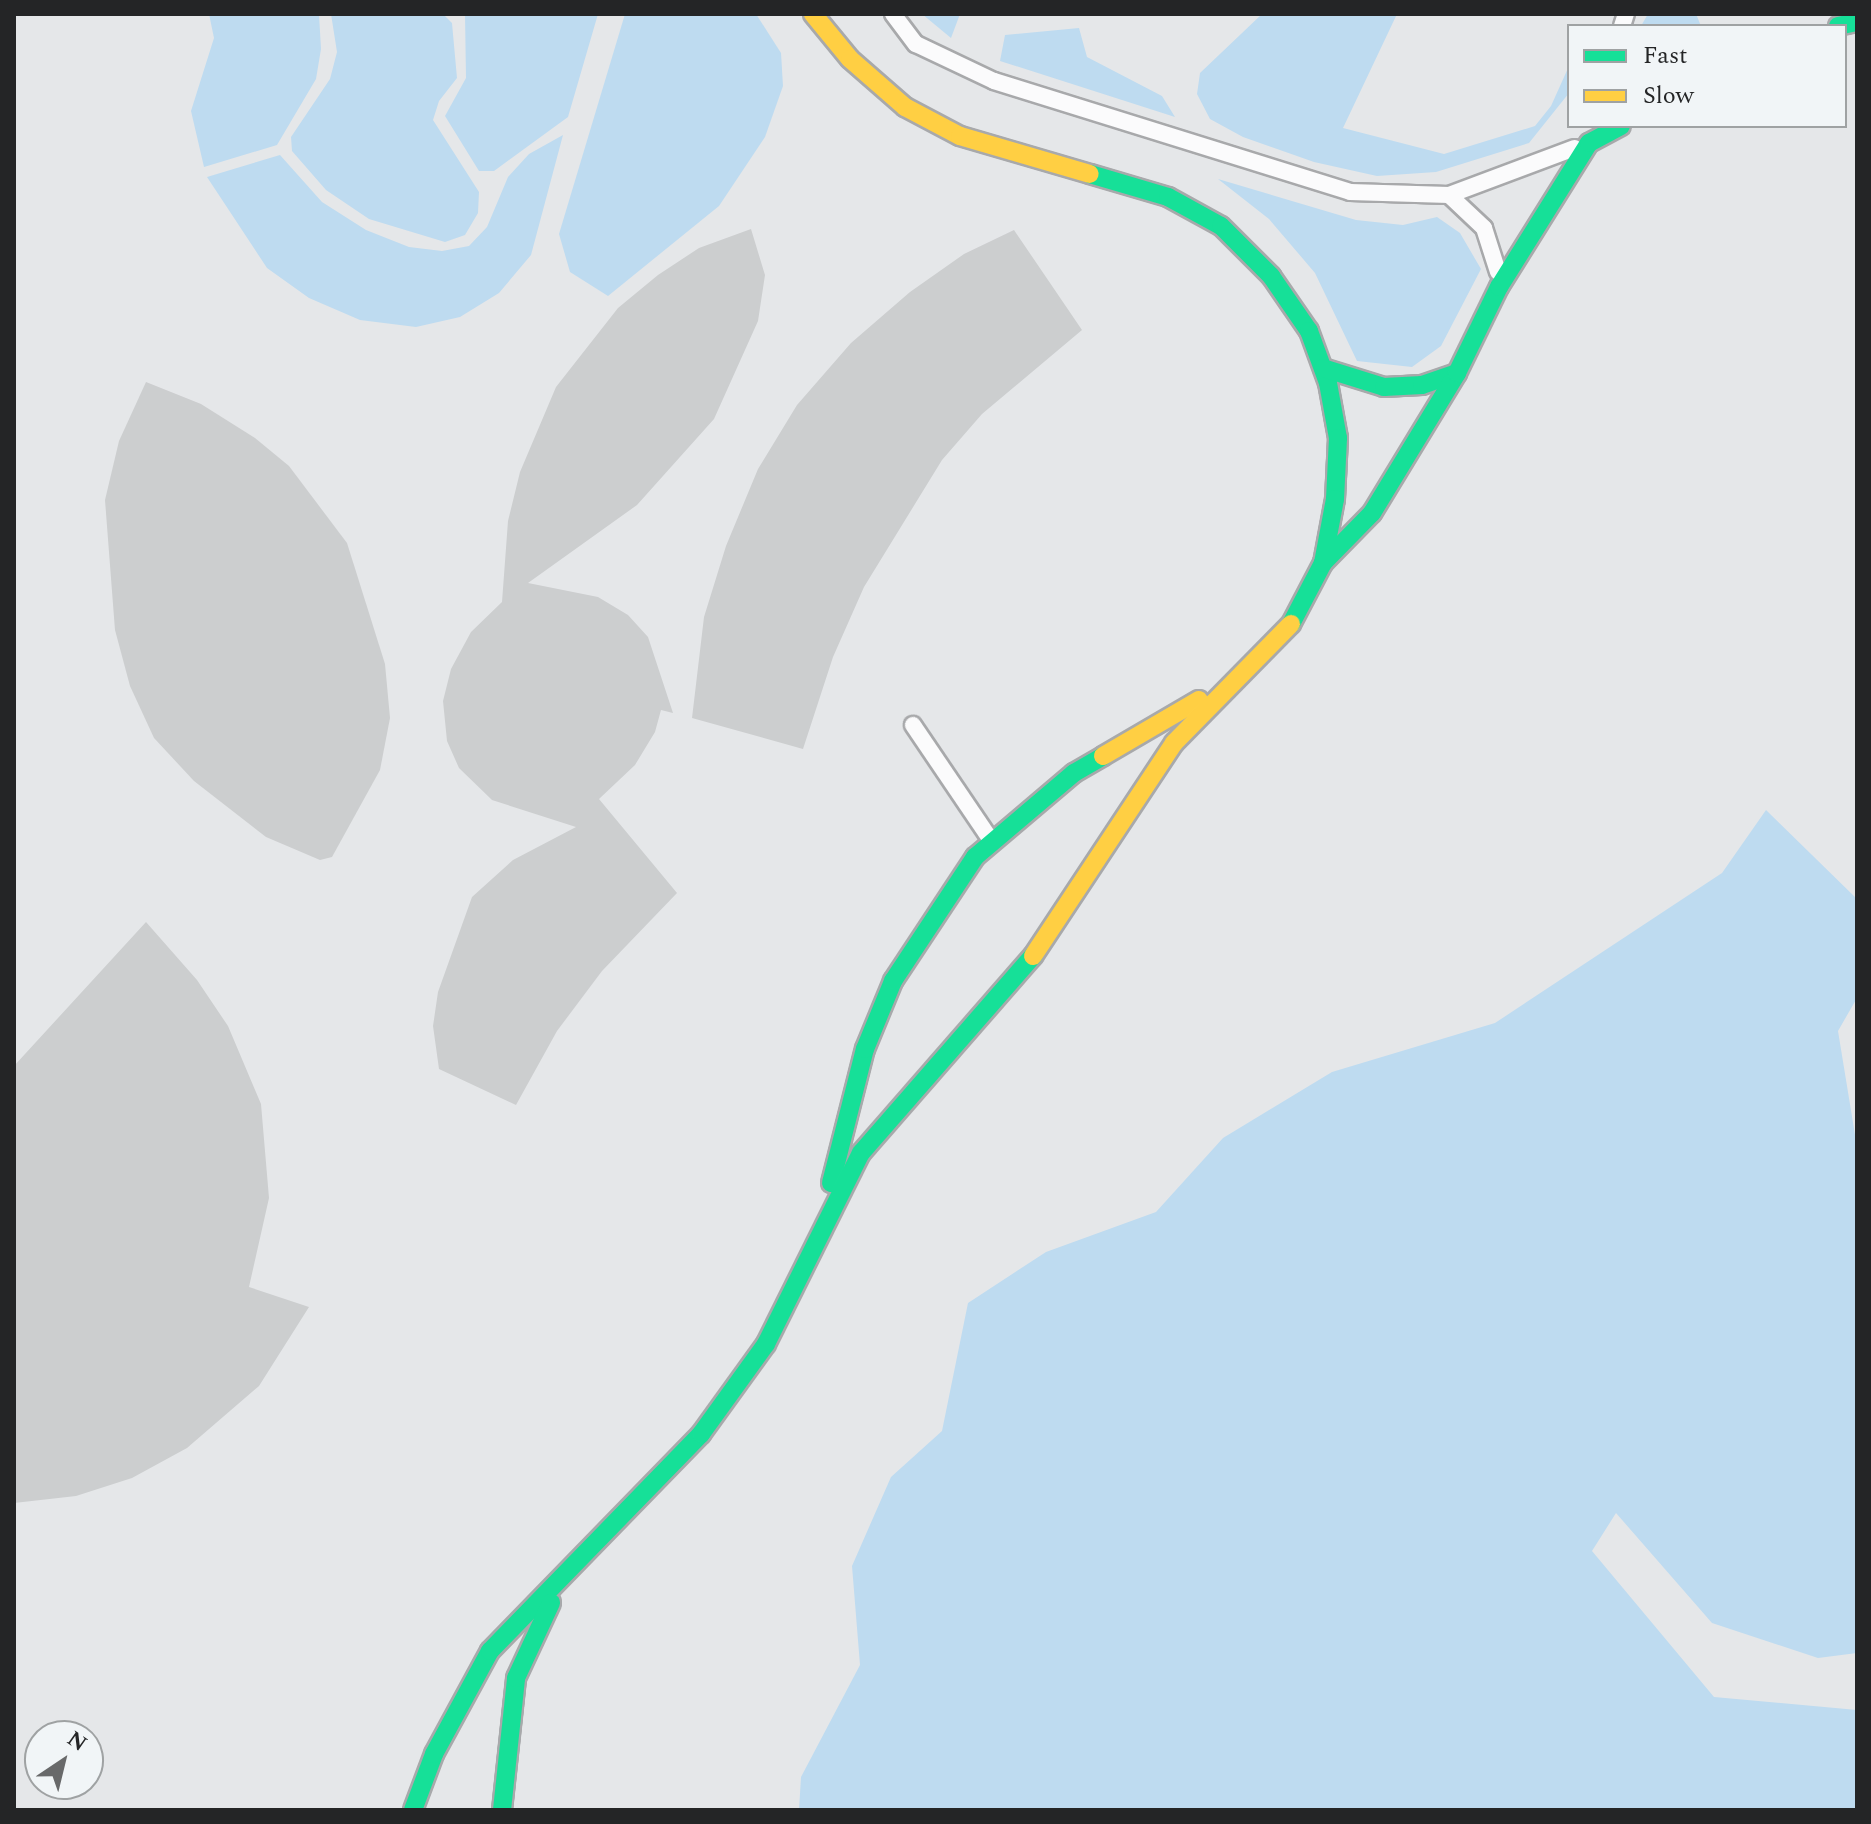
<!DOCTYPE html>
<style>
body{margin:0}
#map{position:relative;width:1871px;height:1824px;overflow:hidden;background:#e5e7e9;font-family:Spectral,serif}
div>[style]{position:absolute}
.green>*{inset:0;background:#bedbf0}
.building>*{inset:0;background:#cccecf}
.roads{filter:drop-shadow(2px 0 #a8a9ab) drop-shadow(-2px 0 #a8a9ab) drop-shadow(0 2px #a8a9ab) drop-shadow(0 -2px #a8a9ab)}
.lane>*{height:16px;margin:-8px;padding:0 8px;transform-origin:8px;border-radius:8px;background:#fbfbfc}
.fast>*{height:18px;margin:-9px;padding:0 9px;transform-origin:9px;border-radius:9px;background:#16e098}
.slow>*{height:18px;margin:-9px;padding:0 9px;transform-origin:9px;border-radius:9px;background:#ffcf43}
span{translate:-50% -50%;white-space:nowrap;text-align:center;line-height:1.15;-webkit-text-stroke:8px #f1f5f7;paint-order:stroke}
.frame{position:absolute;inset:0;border:16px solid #242526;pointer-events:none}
.legend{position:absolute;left:1567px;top:24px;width:280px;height:104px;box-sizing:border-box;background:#f1f5f7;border:2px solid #9fa2a3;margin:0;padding:10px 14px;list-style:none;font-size:24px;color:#242526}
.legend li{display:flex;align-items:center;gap:16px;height:40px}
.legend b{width:40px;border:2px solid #9fa2a3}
.north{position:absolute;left:24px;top:1720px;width:80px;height:80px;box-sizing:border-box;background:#f1f5f7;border:2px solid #9fa2a3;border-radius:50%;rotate:35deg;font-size:22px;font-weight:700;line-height:32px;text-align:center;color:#242526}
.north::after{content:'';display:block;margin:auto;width:28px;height:36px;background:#68696a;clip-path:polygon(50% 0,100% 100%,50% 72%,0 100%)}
</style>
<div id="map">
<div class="green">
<i style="clip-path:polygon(209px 14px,319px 14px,321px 49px,316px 79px,277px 145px,204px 167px,191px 111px,214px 38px)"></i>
<i style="clip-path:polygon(331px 14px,443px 14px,452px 23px,457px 78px,439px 101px,433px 120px,479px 192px,478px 213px,465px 235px,445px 242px,369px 219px,326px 190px,292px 151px,291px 137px,330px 79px,337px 52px)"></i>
<i style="clip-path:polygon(465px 14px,598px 14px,568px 117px,494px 171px,479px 171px,445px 116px,466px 78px)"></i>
<i style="clip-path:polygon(625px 14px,756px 14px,781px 53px,783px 86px,765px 137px,719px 206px,608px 296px,570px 272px,559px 234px)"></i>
<i style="clip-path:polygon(922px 14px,960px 14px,951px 38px)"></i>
<i style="clip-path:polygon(1262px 14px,1397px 14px,1343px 128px,1444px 154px,1535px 126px,1551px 106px,1569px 66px,1569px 93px,1529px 143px,1436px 172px,1377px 176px,1314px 162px,1243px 137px,1210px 119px,1197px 94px,1200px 73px)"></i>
<i style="clip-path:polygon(1648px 14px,1696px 14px,1701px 26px,1641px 26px)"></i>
<i style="clip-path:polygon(1079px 28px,1087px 57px,1162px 96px,1175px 117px,1000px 61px,1005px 35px)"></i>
<i style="clip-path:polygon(563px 135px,531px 255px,499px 293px,460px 317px,416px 327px,360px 320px,309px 298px,267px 268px,207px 177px,280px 155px,322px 202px,366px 230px,409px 247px,442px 251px,469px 246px,487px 227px,508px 177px,529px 154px)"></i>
<i style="clip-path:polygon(1218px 179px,1356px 220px,1403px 225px,1437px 217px,1460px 233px,1481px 269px,1441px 346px,1412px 367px,1357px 361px,1315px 273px,1269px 219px)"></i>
<i style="clip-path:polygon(1766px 810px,1857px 899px,1857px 998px,1838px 1031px,1857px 1147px,1857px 1653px,1818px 1658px,1712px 1623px,1616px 1513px,1592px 1551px,1714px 1697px,1857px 1710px,1857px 1810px,799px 1810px,801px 1777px,860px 1665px,852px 1566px,891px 1477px,942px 1431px,968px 1303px,1046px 1252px,1156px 1212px,1223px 1138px,1332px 1072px,1495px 1023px,1722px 873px)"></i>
</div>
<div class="building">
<i style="clip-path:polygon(751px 229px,765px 275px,758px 321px,714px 419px,637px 505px,528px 583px,598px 597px,628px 615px,648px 637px,673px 713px,661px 710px,655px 732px,635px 765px,599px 799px,677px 893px,602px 971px,557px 1031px,516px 1105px,439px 1069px,433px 1026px,438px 992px,472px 897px,513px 860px,576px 827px,492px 800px,459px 768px,447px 741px,443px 701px,451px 669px,471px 632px,502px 602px,508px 521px,520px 472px,556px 387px,618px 308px,658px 275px,699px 248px)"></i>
<i style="clip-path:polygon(1014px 230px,1082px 330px,982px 414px,942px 460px,864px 587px,833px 657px,803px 749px,692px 718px,704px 617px,726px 546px,758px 469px,797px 405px,851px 343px,910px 292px,964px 254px)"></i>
<i style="clip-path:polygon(146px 382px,201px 404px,255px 438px,289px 466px,347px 543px,385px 664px,390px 718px,380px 770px,332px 857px,320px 860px,266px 837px,194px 781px,154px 738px,130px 686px,115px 630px,105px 500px,119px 441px)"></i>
<i style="clip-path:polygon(146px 922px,197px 980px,228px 1026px,261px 1104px,269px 1198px,249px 1287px,309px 1307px,259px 1386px,187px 1448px,132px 1478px,76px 1496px,14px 1503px,14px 1066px)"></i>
</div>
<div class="roads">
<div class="lane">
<i style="left:893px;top:14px;width:38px;rotate:53deg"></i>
<i style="left:916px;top:44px;width:86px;rotate:25.4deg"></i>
<i style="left:994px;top:81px;width:373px;rotate:17.3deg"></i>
<i style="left:1350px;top:192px;width:99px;rotate:1.7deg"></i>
<i style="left:1449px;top:195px;width:134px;rotate:-20.5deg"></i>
<i style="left:1622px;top:26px;width:13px;rotate:-72deg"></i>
<i style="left:1449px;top:195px;width:48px;rotate:43.3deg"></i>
<i style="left:1484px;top:228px;width:46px;rotate:72.3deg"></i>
<i style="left:913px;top:725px;width:139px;rotate:55.9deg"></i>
</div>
<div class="fast">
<i style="left:1838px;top:26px;width:19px;rotate:-12deg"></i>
<i style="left:1090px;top:174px;width:81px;rotate:16.4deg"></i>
<i style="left:1168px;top:197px;width:60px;rotate:28.7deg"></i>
<i style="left:1221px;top:226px;width:71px;rotate:45deg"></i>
<i style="left:1271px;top:276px;width:67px;rotate:55.4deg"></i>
<i style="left:1309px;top:331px;width:55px;rotate:69.9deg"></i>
<i style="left:1328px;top:383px;width:56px;rotate:79.7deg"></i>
<i style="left:1338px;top:438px;width:61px;rotate:92.8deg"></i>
<i style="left:1335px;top:499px;width:65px;rotate:100.6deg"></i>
<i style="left:1323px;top:563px;width:69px;rotate:117.7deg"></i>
<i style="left:1323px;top:368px;width:64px;rotate:17.3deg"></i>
<i style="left:1384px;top:387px;width:38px;rotate:-3deg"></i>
<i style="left:1422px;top:385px;width:37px;rotate:-19deg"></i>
<i style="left:1323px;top:563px;width:70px;rotate:-45.6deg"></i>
<i style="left:1372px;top:513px;width:164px;rotate:-58.7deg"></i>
<i style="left:1457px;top:373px;width:96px;rotate:-64deg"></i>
<i style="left:1499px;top:287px;width:170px;rotate:-58deg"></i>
<i style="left:1589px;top:143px;width:36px;rotate:-28deg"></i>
<i style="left:831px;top:1183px;width:138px;rotate:-75.8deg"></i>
<i style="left:865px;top:1049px;width:74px;rotate:-67.6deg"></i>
<i style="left:893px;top:981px;width:149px;rotate:-56.5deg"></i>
<i style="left:975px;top:857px;width:130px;rotate:-40.3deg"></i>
<i style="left:1074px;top:773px;width:34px;rotate:-30deg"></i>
<i style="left:413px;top:1810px;width:60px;rotate:-69.4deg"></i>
<i style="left:434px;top:1754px;width:117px;rotate:-61.5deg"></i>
<i style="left:490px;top:1651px;width:303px;rotate:-45.8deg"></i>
<i style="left:701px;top:1434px;width:111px;rotate:-54.2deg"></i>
<i style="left:766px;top:1344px;width:213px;rotate:-63.6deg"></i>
<i style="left:861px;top:1153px;width:262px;rotate:-48.9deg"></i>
<i style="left:502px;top:1810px;width:133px;rotate:-83.9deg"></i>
<i style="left:516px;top:1678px;width:83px;rotate:-65deg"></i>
</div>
<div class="slow">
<i style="left:813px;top:14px;width:58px;rotate:50.6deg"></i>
<i style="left:850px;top:59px;width:73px;rotate:41.1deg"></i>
<i style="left:905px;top:107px;width:62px;rotate:27.8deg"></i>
<i style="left:960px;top:136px;width:135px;rotate:16.3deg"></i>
<i style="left:1103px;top:756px;width:111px;rotate:-30.3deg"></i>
<i style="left:1033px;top:956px;width:255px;rotate:-56.5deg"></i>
<i style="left:1174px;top:743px;width:167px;rotate:-45.5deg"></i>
</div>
</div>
<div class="frame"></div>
<ul class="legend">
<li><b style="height:10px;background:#16e098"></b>Fast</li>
<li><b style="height:10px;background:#ffcf43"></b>Slow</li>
</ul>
<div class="north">N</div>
</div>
